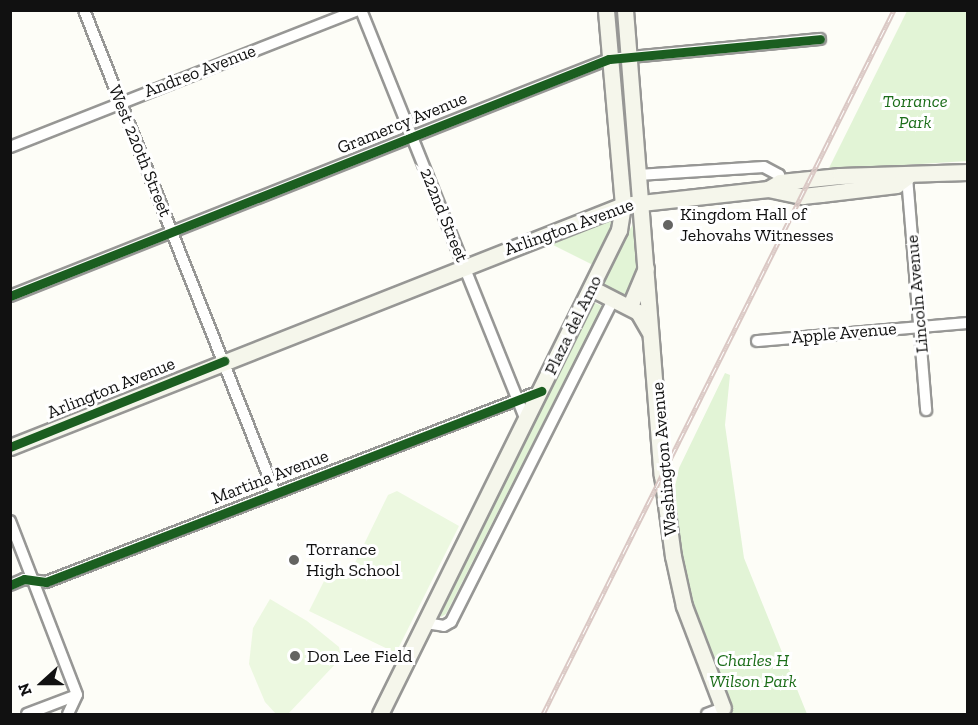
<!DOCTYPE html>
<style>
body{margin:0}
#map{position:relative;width:978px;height:725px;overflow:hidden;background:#fdfdf7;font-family:"Zilla Slab",serif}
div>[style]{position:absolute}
.green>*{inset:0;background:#e2f4d6}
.pitch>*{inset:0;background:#ecf8e0}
.roads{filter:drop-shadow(2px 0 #979795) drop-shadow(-2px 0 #979795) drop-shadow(0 2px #979795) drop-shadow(0 -2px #979795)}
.street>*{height:10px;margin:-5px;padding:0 5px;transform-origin:5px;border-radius:5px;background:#fffffe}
.secondary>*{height:15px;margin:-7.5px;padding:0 7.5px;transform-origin:7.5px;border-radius:7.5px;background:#f5f6eb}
.rail>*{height:5px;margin-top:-2.5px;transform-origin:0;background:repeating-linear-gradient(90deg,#fff 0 9px,#dac8c4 0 18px);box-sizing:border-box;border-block:2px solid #dac8c4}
.cycleway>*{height:9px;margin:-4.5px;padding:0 4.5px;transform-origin:4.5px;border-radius:4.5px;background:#1b5e20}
.dots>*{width:16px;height:16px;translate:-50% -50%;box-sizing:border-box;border:3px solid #fff;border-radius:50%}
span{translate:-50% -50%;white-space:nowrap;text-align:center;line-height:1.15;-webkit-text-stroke:6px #fff;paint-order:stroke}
.street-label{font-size:18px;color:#111}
.park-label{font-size:18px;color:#1d6e1b;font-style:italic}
.poi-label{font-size:18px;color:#111}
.left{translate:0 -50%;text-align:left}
.frame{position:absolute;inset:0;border:12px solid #111;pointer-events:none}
.north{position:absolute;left:12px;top:653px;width:60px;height:60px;-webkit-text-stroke:4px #fff;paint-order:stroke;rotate:249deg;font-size:16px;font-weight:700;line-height:24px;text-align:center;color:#111}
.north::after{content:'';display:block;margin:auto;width:21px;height:27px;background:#111;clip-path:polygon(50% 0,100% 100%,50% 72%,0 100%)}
</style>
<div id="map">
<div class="green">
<i style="clip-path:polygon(613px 11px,620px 11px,619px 48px,615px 44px)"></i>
<i style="clip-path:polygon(907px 11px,967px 11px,967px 161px,828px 170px)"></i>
<i style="clip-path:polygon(623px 70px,632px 190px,629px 190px,618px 72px)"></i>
<i style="clip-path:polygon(622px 207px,599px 268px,541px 239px)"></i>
<i style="clip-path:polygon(634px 222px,640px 263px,623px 299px,600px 286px)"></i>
<i style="clip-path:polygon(593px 302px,602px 306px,598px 314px,446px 614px,441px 617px,439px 611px)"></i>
<i style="clip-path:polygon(725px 373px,730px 375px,725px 425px,744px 558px,807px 714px,733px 714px,688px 598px,673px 496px,679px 468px)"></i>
</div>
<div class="pitch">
<i style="clip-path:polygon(397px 491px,459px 526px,396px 653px,309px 611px,331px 567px,349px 575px,388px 495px)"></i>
<i style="clip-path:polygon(270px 599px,307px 621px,339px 647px,341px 658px,288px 714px,276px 714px,265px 702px,249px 664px,253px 628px)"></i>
</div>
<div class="roads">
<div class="street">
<i style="left:84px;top:10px;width:519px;rotate:68.42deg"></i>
<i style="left:361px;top:10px;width:443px;rotate:68.1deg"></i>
<i style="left:10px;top:147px;width:373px;rotate:-21.5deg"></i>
<i style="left:638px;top:175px;width:126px;rotate:-3.6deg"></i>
<i style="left:764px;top:167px;width:17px;rotate:28deg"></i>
<i style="left:779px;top:175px;width:7px;rotate:82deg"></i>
<i style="left:907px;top:177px;width:234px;rotate:85.3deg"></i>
<i style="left:10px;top:296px;width:644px;rotate:-21.59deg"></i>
<i style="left:609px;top:59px;width:212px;rotate:-5.4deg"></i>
<i style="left:757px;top:341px;width:212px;rotate:-4.9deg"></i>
<i style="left:10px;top:521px;width:186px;rotate:68.9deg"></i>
<i style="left:10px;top:585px;width:15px;rotate:-23deg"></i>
<i style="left:24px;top:579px;width:22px;rotate:8deg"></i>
<i style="left:46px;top:582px;width:530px;rotate:-21.14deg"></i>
<i style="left:426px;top:623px;width:18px;rotate:9deg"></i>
<i style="left:444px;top:626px;width:8px;rotate:-30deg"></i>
<i style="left:451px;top:622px;width:363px;rotate:-63.3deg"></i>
<i style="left:27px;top:714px;width:53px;rotate:-20.8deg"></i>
<i style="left:68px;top:714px;width:21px;rotate:-65deg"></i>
<i style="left:707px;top:714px;width:17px;rotate:-21deg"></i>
</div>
<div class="secondary">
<i style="left:625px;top:10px;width:466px;rotate:85.5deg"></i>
<i style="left:662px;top:475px;width:82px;rotate:82.3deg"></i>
<i style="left:673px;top:556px;width:51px;rotate:77.6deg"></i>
<i style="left:684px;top:606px;width:109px;rotate:69.1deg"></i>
<i style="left:768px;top:189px;width:14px;rotate:-30deg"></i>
<i style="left:780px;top:182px;width:60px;rotate:-5.7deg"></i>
<i style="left:840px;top:176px;width:128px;rotate:-1.8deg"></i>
<i style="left:591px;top:288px;width:53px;rotate:27.1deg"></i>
<i style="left:638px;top:312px;width:22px;rotate:60deg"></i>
<i style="left:630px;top:306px;width:41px;rotate:-67.2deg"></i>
<i style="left:10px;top:447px;width:659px;rotate:-21.54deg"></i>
<i style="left:623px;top:205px;width:146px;rotate:-6.3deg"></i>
<i style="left:768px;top:189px;width:35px;rotate:12deg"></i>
<i style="left:802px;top:196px;width:19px;rotate:-6deg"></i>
<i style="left:821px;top:194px;width:76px;rotate:-6.8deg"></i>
<i style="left:896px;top:185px;width:14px;rotate:-36deg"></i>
<i style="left:380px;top:714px;width:540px;rotate:-63.72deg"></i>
<i style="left:619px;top:230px;width:25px;rotate:-81deg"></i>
<i style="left:623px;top:205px;width:196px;rotate:-95deg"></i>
</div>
</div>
<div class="rail">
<i style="left:543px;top:714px;width:787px;rotate:-63.5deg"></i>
</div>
<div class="cycleway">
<i style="left:10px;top:296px;width:644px;rotate:-21.59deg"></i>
<i style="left:609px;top:59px;width:212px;rotate:-5.4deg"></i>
<i style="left:10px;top:447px;width:231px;rotate:-21.9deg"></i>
<i style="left:10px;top:585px;width:15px;rotate:-23deg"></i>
<i style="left:24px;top:579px;width:22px;rotate:8deg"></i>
<i style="left:46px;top:582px;width:531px;rotate:-21.1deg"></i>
</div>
<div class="dots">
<i style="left:668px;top:225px;background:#646462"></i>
<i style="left:294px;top:560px;background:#646462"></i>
<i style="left:295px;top:656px;background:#646462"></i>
</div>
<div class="street-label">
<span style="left:200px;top:71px;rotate:-21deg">Andreo Avenue</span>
<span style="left:402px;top:123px;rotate:-22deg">Gramercy Avenue</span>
<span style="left:140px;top:151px;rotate:68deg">West 220th Street</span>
<span style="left:444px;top:215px;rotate:68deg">222nd Street</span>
<span style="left:569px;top:227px;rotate:-20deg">Arlington Avenue</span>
<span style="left:917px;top:294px;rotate:-95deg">Lincoln Avenue</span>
<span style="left:573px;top:325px;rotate:-64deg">Plaza del Amo</span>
<span style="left:844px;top:333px;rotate:-5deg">Apple Avenue</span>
<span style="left:111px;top:388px;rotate:-22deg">Arlington Avenue</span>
<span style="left:664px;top:459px;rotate:-95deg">Washington Avenue</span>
<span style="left:270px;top:477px;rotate:-21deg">Martina Avenue</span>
</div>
<div class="park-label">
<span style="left:915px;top:112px">Torrance<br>Park</span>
<span style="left:753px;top:671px">Charles H<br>Wilson Park</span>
</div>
<div class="poi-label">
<span class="left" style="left:680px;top:225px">Kingdom Hall of<br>Jehovahs Witnesses</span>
<span class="left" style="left:306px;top:560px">Torrance<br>High School</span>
<span class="left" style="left:307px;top:656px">Don Lee Field</span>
</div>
<div class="frame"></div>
<div class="north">N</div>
</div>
